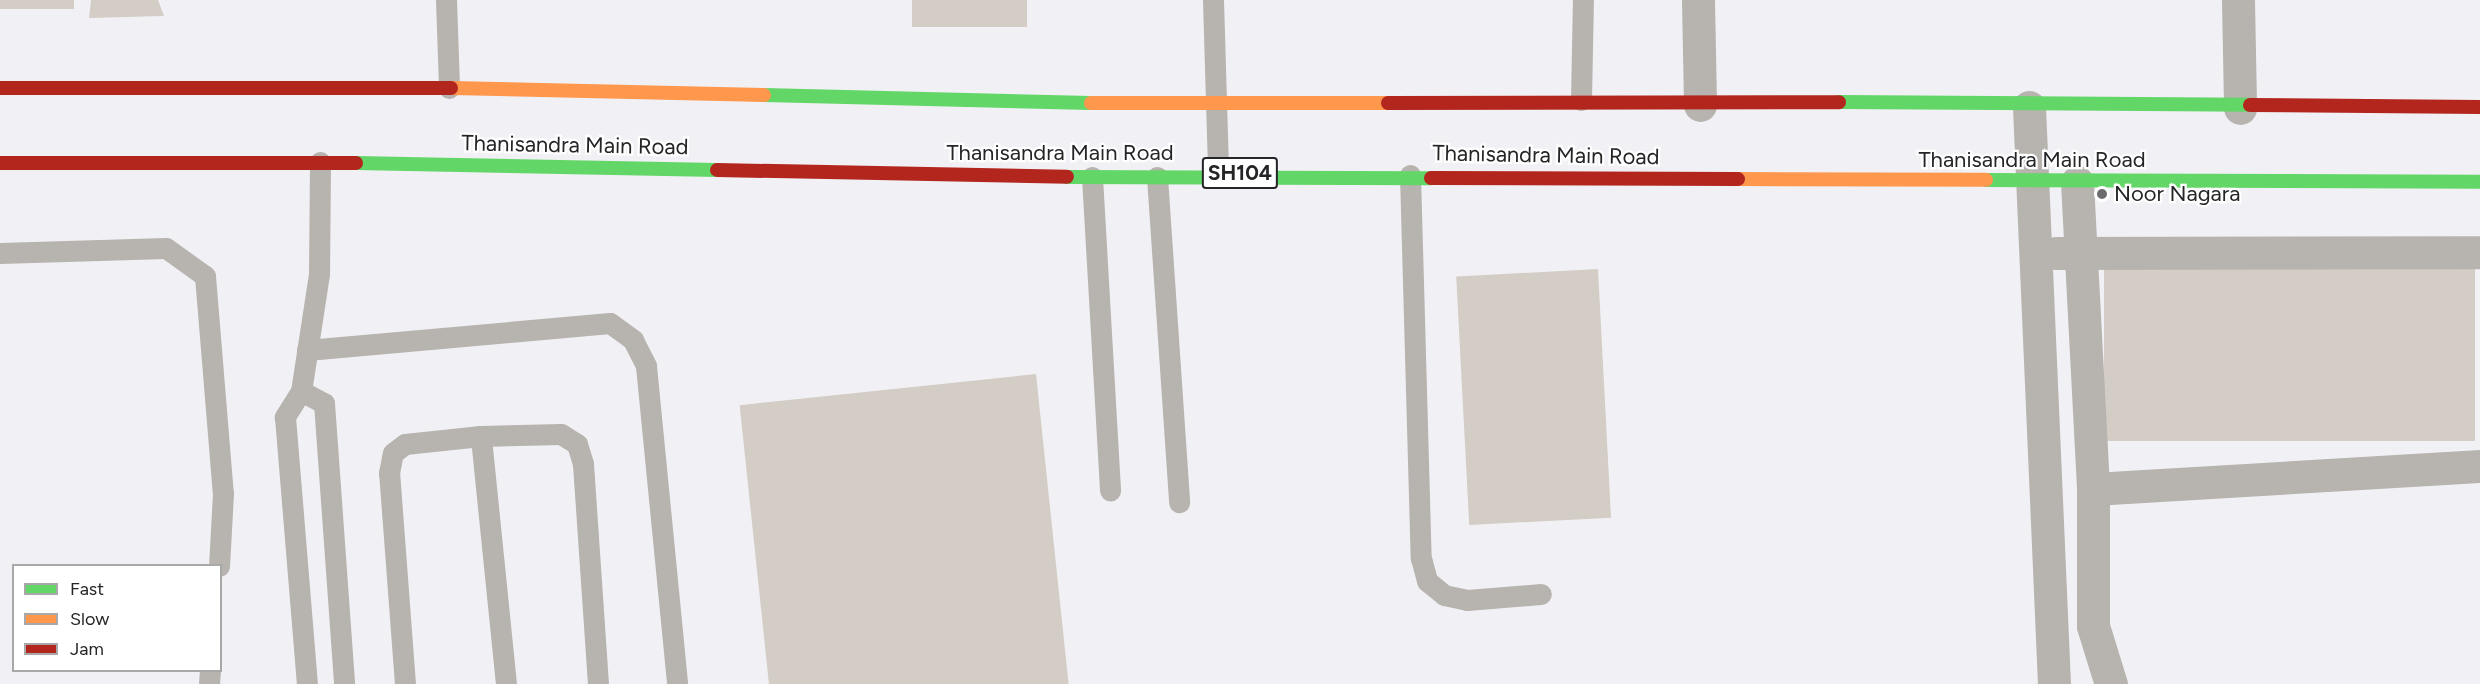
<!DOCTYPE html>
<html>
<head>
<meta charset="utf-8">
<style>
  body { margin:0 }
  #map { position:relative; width:2480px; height:684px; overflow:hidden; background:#f1f1f5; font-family:Figtree,sans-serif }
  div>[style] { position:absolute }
  .building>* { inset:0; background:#d4cdc6; transform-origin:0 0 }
  .lane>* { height:21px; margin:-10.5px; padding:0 10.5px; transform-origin:10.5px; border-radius:10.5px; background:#b7b3ae }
  .street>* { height:33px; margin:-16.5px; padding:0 16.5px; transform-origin:16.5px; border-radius:16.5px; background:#b7b3ae }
  .fast>* { height:14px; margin:-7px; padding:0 7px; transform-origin:7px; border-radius:7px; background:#63d668 }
  .slow>* { height:14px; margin:-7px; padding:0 7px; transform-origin:7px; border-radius:7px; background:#ff974d }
  .jam>* { height:14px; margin:-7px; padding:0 7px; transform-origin:7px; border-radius:7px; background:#b3261e }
  .dots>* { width:16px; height:16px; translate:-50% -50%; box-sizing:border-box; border:3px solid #fff; border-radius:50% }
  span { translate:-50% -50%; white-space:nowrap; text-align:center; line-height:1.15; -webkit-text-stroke:4.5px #fff; paint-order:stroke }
  .shield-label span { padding:2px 4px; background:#fff; border:2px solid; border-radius:4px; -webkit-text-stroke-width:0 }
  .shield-label { font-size:21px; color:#252528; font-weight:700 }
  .street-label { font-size:22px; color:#252528 }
  .poi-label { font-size:22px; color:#252528 }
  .left { translate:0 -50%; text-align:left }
  .legend { position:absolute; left:12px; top:564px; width:210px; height:108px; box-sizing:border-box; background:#fff; border:2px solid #a8a8a9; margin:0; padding:8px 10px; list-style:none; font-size:18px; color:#252528 }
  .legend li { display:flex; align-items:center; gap:12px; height:30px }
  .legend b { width:30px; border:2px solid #a8a8a9 }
</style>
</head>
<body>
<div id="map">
  <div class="building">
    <i style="left:0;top:0;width:74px;height:9px"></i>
    <i style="clip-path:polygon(91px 0,158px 0,164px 16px,89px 18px)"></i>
    <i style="left:912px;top:0;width:115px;height:27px"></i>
    <i style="left:2104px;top:267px;width:371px;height:174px"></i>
    <i style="left:1598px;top:269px;width:249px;height:142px;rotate:87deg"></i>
    <i style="left:1036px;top:374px;width:312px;height:298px;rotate:84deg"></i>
  </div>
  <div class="lane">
    <i style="left:446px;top:0;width:88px;rotate:88deg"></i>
    <i style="left:1213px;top:0;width:173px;rotate:88.3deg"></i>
    <i style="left:1581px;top:100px;width:100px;rotate:-88.9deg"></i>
    <i style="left:320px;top:162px;width:112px;rotate:90.5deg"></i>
    <i style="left:319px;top:274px;width:118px;rotate:98.7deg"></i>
    <i style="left:301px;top:391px;width:26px;rotate:28deg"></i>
    <i style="left:324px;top:403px;width:282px;rotate:85.9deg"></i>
    <i style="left:1410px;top:175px;width:383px;rotate:88.4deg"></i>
    <i style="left:1421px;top:558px;width:24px;rotate:75deg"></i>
    <i style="left:1427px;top:581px;width:22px;rotate:39deg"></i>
    <i style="left:1444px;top:595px;width:24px;rotate:12deg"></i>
    <i style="left:1467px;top:600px;width:74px;rotate:-4.6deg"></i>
    <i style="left:1092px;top:177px;width:314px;rotate:86.7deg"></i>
    <i style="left:1157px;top:177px;width:326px;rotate:86.1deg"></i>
    <i style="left:0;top:253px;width:166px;rotate:-1.7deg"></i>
    <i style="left:166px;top:248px;width:48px;rotate:35.7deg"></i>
    <i style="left:205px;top:276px;width:218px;rotate:85.3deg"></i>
    <i style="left:223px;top:493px;width:73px;rotate:93.1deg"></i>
    <i style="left:307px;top:350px;width:304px;rotate:-5.1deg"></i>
    <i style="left:610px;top:323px;width:29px;rotate:36deg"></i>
    <i style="left:633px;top:340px;width:29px;rotate:63deg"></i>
    <i style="left:646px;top:366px;width:320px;rotate:84.4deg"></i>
    <i style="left:301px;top:391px;width:31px;rotate:122deg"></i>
    <i style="left:285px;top:417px;width:268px;rotate:85.3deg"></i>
    <i style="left:209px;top:684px;width:14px;rotate:-86deg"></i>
    <i style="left:405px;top:684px;width:212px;rotate:-94.3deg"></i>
    <i style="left:389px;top:473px;width:20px;rotate:-79deg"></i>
    <i style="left:393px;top:453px;width:15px;rotate:-37deg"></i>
    <i style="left:405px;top:444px;width:76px;rotate:-6deg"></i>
    <i style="left:506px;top:684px;width:249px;rotate:-95.8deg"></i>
    <i style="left:481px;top:436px;width:80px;rotate:-1.4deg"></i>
    <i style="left:561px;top:434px;width:19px;rotate:32deg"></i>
    <i style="left:577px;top:444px;width:21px;rotate:73deg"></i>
    <i style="left:583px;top:464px;width:221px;rotate:86.1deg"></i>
  </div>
  <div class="street">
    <i style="left:1698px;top:0;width:105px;rotate:88.9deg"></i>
    <i style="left:2238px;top:0;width:108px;rotate:88.9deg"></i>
    <i style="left:2029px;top:107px;width:578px;rotate:87.52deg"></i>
    <i style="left:2077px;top:182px;width:307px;rotate:87deg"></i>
    <i style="left:2093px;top:489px;width:137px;rotate:90deg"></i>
    <i style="left:2093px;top:626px;width:61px;rotate:72.8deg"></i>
    <i style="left:2056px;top:253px;width:424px;rotate:-0.1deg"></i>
    <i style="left:2093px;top:489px;width:388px;rotate:-3.4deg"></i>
  </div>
  <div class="fast">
    <i style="left:764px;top:95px;width:327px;rotate:1.4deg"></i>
    <i style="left:1839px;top:102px;width:411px;rotate:0.4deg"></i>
    <i style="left:356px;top:163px;width:361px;rotate:1.1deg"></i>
    <i style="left:1067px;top:177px;width:364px;rotate:0.2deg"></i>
    <i style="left:1986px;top:180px;width:494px;rotate:0.2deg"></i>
  </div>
  <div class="slow">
    <i style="left:451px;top:88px;width:313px;rotate:1.3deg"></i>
    <i style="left:1091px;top:103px;width:297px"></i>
    <i style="left:1738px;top:179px;width:248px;rotate:0.2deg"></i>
  </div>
  <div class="jam">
    <i style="left:0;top:88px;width:451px"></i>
    <i style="left:1388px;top:103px;width:451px;rotate:-0.1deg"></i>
    <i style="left:2250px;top:105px;width:230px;rotate:0.5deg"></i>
    <i style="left:0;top:163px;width:356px"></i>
    <i style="left:717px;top:170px;width:350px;rotate:1.1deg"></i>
    <i style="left:1431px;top:178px;width:307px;rotate:0.2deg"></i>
  </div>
  <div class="dots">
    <i style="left:2102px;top:194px;background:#6c6c70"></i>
  </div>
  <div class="shield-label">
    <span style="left:1240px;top:173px">SH104</span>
  </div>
  <div class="street-label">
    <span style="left:575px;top:145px;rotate:1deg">Thanisandra Main Road</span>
    <span style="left:1060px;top:153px">Thanisandra Main Road</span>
    <span style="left:1546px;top:155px;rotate:1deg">Thanisandra Main Road</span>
    <span style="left:2032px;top:160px">Thanisandra Main Road</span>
  </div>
  <div class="poi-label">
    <span class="left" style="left:2114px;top:194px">Noor Nagara</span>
  </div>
  <ul class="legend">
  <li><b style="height:8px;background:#63d668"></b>Fast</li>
  <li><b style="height:8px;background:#ff974d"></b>Slow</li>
  <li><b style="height:8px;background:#b3261e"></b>Jam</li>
  </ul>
</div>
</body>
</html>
